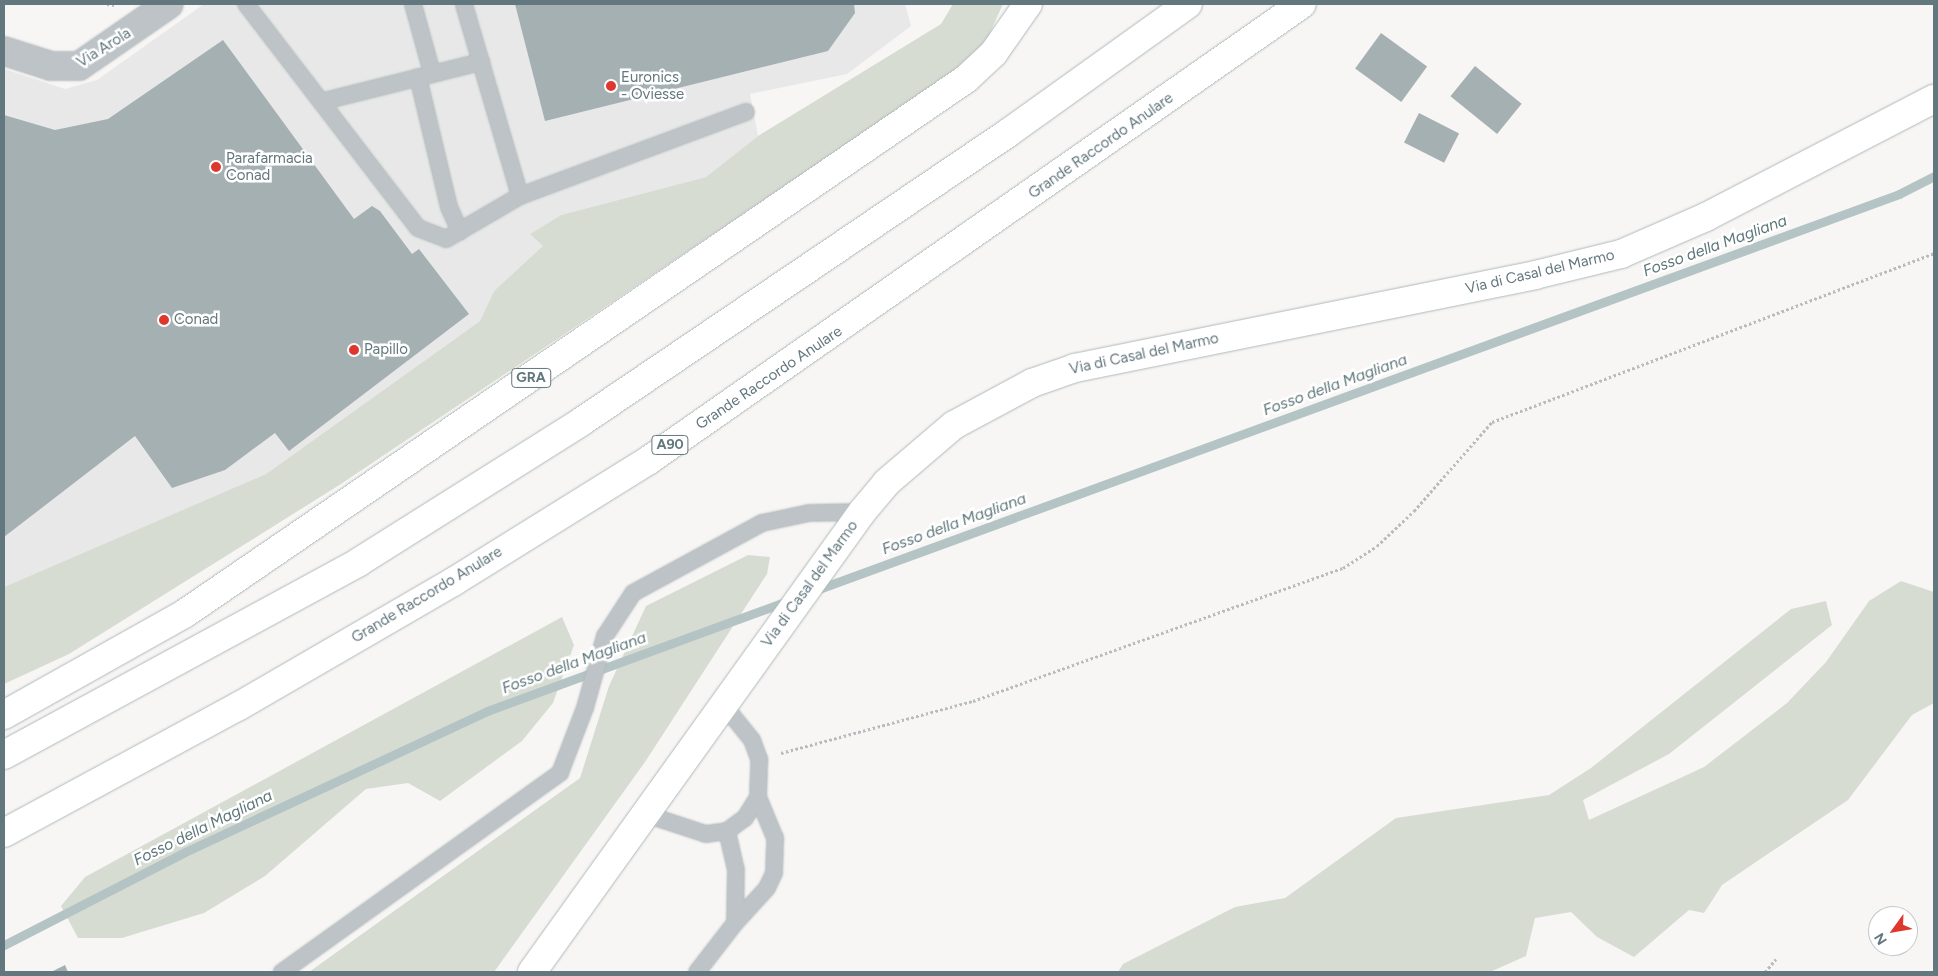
<!DOCTYPE html>
<html>
<head>
<meta charset="utf-8">
<style>
  body { margin:0 }
  #map { position:relative; width:1938px; height:976px; overflow:hidden; background:#f7f6f4; font-family:Figtree,sans-serif }
  div>[style] { position:absolute }
  .built>* { inset:0; background:#e7e8e7 }
  .green>* { inset:0; background:#d7dcd3 }
  .stream>* { height:9px; margin:-4.5px; padding:0 4.5px; transform-origin:4.5px; border-radius:4.5px; background:#b4c4c5 }
  .building>* { inset:0; background:#a5b0b3; transform-origin:0 0 }
  .path>* { height:3px; margin-top:-1.5px; transform-origin:0; background:repeating-linear-gradient(90deg,#b8bcbe 0 2.5px,transparent 0 5px) }
  .roads { filter:drop-shadow(0 0 1px #b0b8ba) drop-shadow(0 0 1px #b0b8ba) }
  .lane>* { height:16px; margin:-8px; padding:0 8px; transform-origin:8px; border-radius:8px; background:#bdc3c6 }
  .street>* { height:28px; margin:-14px; padding:0 14px; transform-origin:14px; border-radius:14px; background:#bdc3c6 }
  .secondary>* { height:28px; margin:-14px; padding:0 14px; transform-origin:14px; border-radius:14px; background:#fff }
  .highway>* { height:28px; margin:-14px; padding:0 14px; transform-origin:14px; border-radius:14px; background:#fff }
  .dots>* { width:14px; height:14px; translate:-50% -50%; box-sizing:border-box; border:2px solid #fff; border-radius:50% }
  span { translate:-50% -50%; white-space:nowrap; text-align:center; line-height:1.15; -webkit-text-stroke:5px #fff; paint-order:stroke }
  .shield-label span { padding:1px 4px; background:#fff; border:1px solid; border-radius:4px; -webkit-text-stroke-width:0 }
  .shield-label { font-size:14px; color:#63777e; font-weight:700 }
  .street-label { font-size:15px; color:#63777e }
  .poi-label { font-size:15px; color:#63777e }
  .left { translate:0 -50%; text-align:left }
  .water-label { font-size:16px; color:#5e7679; font-style:italic }
  .frame { position:absolute; inset:0; border:5px solid #63777e; pointer-events:none }
  .north { position:absolute; left:1868px; top:906px; width:50px; height:50px; box-sizing:border-box; background:#fff; border:1px solid #c1c9cb; border-radius:50%; rotate:238deg; font-size:14px; font-weight:700; line-height:20px; text-align:center; color:#63777e }
  .north::after { content:''; display:block; margin:auto; width:18px; height:22px; background:#de372d; clip-path:polygon(50% 0,100% 100%,50% 72%,0 100%) }
</style>
</head>
<body>
<div id="map">
  <div class="built">
    <i style="clip-path:polygon(204px 4px,905px 4px,911px 26px,847px 74px,750px 94px,758px 136px,706px 177px,561px 215px,530px 234px,544px 246px,494px 291px,480px 321px,266px 474px,4px 587px,4px 69px,65px 89px,97px 80px)"></i>
  </div>
  <div class="green">
    <i style="clip-path:polygon(953px 4px,1003px 4px,980px 55px,341px 484px,69px 654px,4px 684px,4px 587px,266px 474px,480px 321px,494px 291px,543px 246px,530px 234px,561px 215px,706px 177px,758px 136px,941px 24px)"></i>
    <i style="clip-path:polygon(748px 555px,770px 557px,767px 574px,645px 762px,494px 972px,309px 972px,580px 778px,609px 686px,646px 606px)"></i>
    <i style="clip-path:polygon(1901px 581px,1934px 592px,1934px 703px,1912px 715px,1848px 800px,1722px 885px,1704px 913px,1689px 910px,1634px 957px,1597px 937px,1571px 912px,1535px 918px,1526px 956px,1490px 972px,1118px 972px,1123px 964px,1235px 907px,1285px 898px,1396px 818px,1549px 795px,1591px 768px,1791px 609px,1826px 601px,1832px 625px,1669px 754px,1583px 800px,1589px 820px,1704px 767px,1787px 703px,1826px 662px,1869px 601px)"></i>
    <i style="clip-path:polygon(562px 617px,574px 645px,553px 703px,522px 741px,440px 801px,408px 783px,366px 789px,265px 876px,204px 913px,122px 938px,78px 938px,61px 906px,85px 877px)"></i>
  </div>
  <div class="stream">
    <i style="left:816px;top:590px;width:1153px;rotate:-20.08deg"></i>
    <i style="left:1899px;top:194px;width:39px;rotate:-27deg"></i>
    <i style="left:4px;top:945px;width:203px;rotate:-27.2deg"></i>
    <i style="left:185px;top:852px;width:333px;rotate:-25deg"></i>
    <i style="left:487px;top:711px;width:323px;rotate:-20.1deg"></i>
  </div>
  <div class="building">
    <i style="clip-path:polygon(515px 4px,854px 4px,855px 13px,828px 51px,545px 121px)"></i>
    <i style="left:1381px;top:33px;width:57px;height:44px;rotate:36deg"></i>
    <i style="clip-path:polygon(223px 40px,354px 219px,372px 206px,380px 211px,412px 254px,419px 249px,469px 314px,289px 451px,275px 433px,225px 470px,172px 488px,135px 436px,4px 537px,4px 115px,55px 130px,108px 119px)"></i>
    <i style="left:1475px;top:66px;width:60px;height:39px;rotate:39deg"></i>
    <i style="left:1419px;top:113px;width:45px;height:33px;rotate:27deg"></i>
    <i style="clip-path:polygon(65px 965px,68px 972px,51px 972px)"></i>
  </div>
  <div class="path">
    <i style="left:107px;top:4px;width:8px;rotate:7deg"></i>
    <i style="left:781px;top:753px;width:199px;rotate:-15.2deg"></i>
    <i style="left:973px;top:701px;width:393px;rotate:-19.8deg"></i>
    <i style="left:1343px;top:568px;width:40px;rotate:-32.9deg"></i>
    <i style="left:1377px;top:546px;width:51px;rotate:-43.4deg"></i>
    <i style="left:1414px;top:511px;width:118px;rotate:-48.8deg"></i>
    <i style="left:1492px;top:422px;width:473px;rotate:-20.9deg"></i>
    <i style="left:1765px;top:972px;width:17px;rotate:-50deg"></i>
  </div>
  <div class="roads">
    <div class="lane">
      <i style="left:246px;top:4px;width:282px;rotate:52.5deg"></i>
      <i style="left:418px;top:228px;width:30px;rotate:21deg"></i>
      <i style="left:446px;top:239px;width:86px;rotate:-30.2deg"></i>
      <i style="left:520px;top:196px;width:200px;rotate:-106.3deg"></i>
      <i style="left:413px;top:4px;width:72px;rotate:74.6deg"></i>
      <i style="left:418px;top:77px;width:134px;rotate:76.6deg"></i>
      <i style="left:449px;top:207px;width:27px;rotate:66deg"></i>
      <i style="left:324px;top:101px;width:162px;rotate:-14deg"></i>
      <i style="left:520px;top:196px;width:241px;rotate:-20.4deg"></i>
      <i style="left:645px;top:814px;width:64px;rotate:18.2deg"></i>
      <i style="left:706px;top:834px;width:21px;rotate:-8deg"></i>
      <i style="left:727px;top:831px;width:22px;rotate:-36deg"></i>
      <i style="left:745px;top:818px;width:25px;rotate:-58deg"></i>
      <i style="left:758px;top:797px;width:38px;rotate:-88deg"></i>
      <i style="left:759px;top:759px;width:20px;rotate:-110deg"></i>
      <i style="left:752px;top:740px;width:46px;rotate:-128.9deg"></i>
      <i style="left:727px;top:831px;width:40px;rotate:77deg"></i>
      <i style="left:736px;top:870px;width:53px;rotate:91.1deg"></i>
      <i style="left:735px;top:923px;width:47px;rotate:-47.6deg"></i>
      <i style="left:767px;top:888px;width:17px;rotate:-65deg"></i>
      <i style="left:774px;top:873px;width:35px;rotate:-88deg"></i>
      <i style="left:775px;top:838px;width:44px;rotate:-112.5deg"></i>
      <i style="left:282px;top:972px;width:342px;rotate:-35.6deg"></i>
      <i style="left:560px;top:773px;width:70px;rotate:-69deg"></i>
      <i style="left:585px;top:708px;width:75px;rotate:-74.5deg"></i>
      <i style="left:605px;top:636px;width:51px;rotate:-56.9deg"></i>
      <i style="left:633px;top:593px;width:147px;rotate:-28.5deg"></i>
      <i style="left:762px;top:523px;width:48px;rotate:-12deg"></i>
      <i style="left:809px;top:513px;width:53px;rotate:-1.1deg"></i>
      <i style="left:697px;top:972px;width:62px;rotate:-52.2deg"></i>
    </div>
    <div class="street">
      <i style="left:4px;top:51px;width:49px;rotate:17.7deg"></i>
      <i style="left:51px;top:66px;width:28px"></i>
      <i style="left:79px;top:66px;width:109px;rotate:-34.6deg"></i>
    </div>
    <div class="secondary">
      <i style="left:532px;top:972px;width:566px;rotate:-54.34deg"></i>
      <i style="left:862px;top:512px;width:38px;rotate:-50deg"></i>
      <i style="left:886px;top:483px;width:89px;rotate:-40.5deg"></i>
      <i style="left:954px;top:425px;width:89px;rotate:-28.3deg"></i>
      <i style="left:1032px;top:383px;width:46px;rotate:-19.2deg"></i>
      <i style="left:1075px;top:368px;width:469px;rotate:-11.4deg"></i>
      <i style="left:1535px;top:275px;width:89px;rotate:-13.7deg"></i>
      <i style="left:1621px;top:254px;width:93px;rotate:-23.5deg"></i>
      <i style="left:1706px;top:217px;width:257px;rotate:-27.4deg"></i>
    </div>
    <div class="highway">
      <i style="left:4px;top:715px;width:206px;rotate:-29.3deg"></i>
      <i style="left:184px;top:614px;width:947px;rotate:-34.38deg"></i>
      <i style="left:966px;top:79px;width:37px;rotate:-43deg"></i>
      <i style="left:993px;top:54px;width:61px;rotate:-55deg"></i>
      <i style="left:4px;top:755px;width:404px;rotate:-28.5deg"></i>
      <i style="left:359px;top:562px;width:262px;rotate:-32.2deg"></i>
      <i style="left:581px;top:422px;width:516px;rotate:-34.09deg"></i>
      <i style="left:1008px;top:133px;width:221px;rotate:-35.6deg"></i>
      <i style="left:4px;top:833px;width:267px;rotate:-28.4deg"></i>
      <i style="left:239px;top:706px;width:247px;rotate:-30.1deg"></i>
      <i style="left:453px;top:582px;width:231px;rotate:-31.9deg"></i>
      <i style="left:649px;top:460px;width:796px;rotate:-34.93deg"></i>
    </div>
  </div>
  <div class="dots">
    <i style="left:611px;top:86px;background:#de372d"></i>
    <i style="left:216px;top:167px;background:#de372d"></i>
    <i style="left:164px;top:320px;background:#de372d"></i>
    <i style="left:354px;top:350px;background:#de372d"></i>
  </div>
  <div class="shield-label">
    <span style="left:531px;top:378px">GRA</span>
    <span style="left:670px;top:445px">A90</span>
  </div>
  <div class="street-label">
    <span style="left:104px;top:48px;rotate:-32deg">Via Arola</span>
    <span style="left:1101px;top:146px;rotate:-35deg">Grande Raccordo Anulare</span>
    <span style="left:1540px;top:272px;rotate:-13deg">Via di Casal del Marmo</span>
    <span style="left:1144px;top:354px;rotate:-12deg">Via di Casal del Marmo</span>
    <span style="left:769px;top:378px;rotate:-34deg">Grande Raccordo Anulare</span>
    <span style="left:810px;top:584px;rotate:-54deg">Via di Casal del Marmo</span>
    <span style="left:427px;top:595px;rotate:-31deg">Grande Raccordo Anulare</span>
  </div>
  <div class="poi-label">
    <span class="left" style="left:621px;top:86px">Euronics<br>- Oviesse</span>
    <span class="left" style="left:226px;top:167px">Parafarmacia<br>Conad</span>
    <span class="left" style="left:174px;top:320px">Conad</span>
    <span class="left" style="left:364px;top:350px">Papillo</span>
  </div>
  <div class="water-label">
    <span style="left:1715px;top:246px;rotate:-20deg">Fosso della Magliana</span>
    <span style="left:1335px;top:385px;rotate:-20deg">Fosso della Magliana</span>
    <span style="left:954px;top:524px;rotate:-20deg">Fosso della Magliana</span>
    <span style="left:574px;top:663px;rotate:-20deg">Fosso della Magliana</span>
    <span style="left:203px;top:828px;rotate:-26deg">Fosso della Magliana</span>
  </div>
  <div class="frame"></div>
  <div class="north">N</div>
</div>
</body>
</html>
